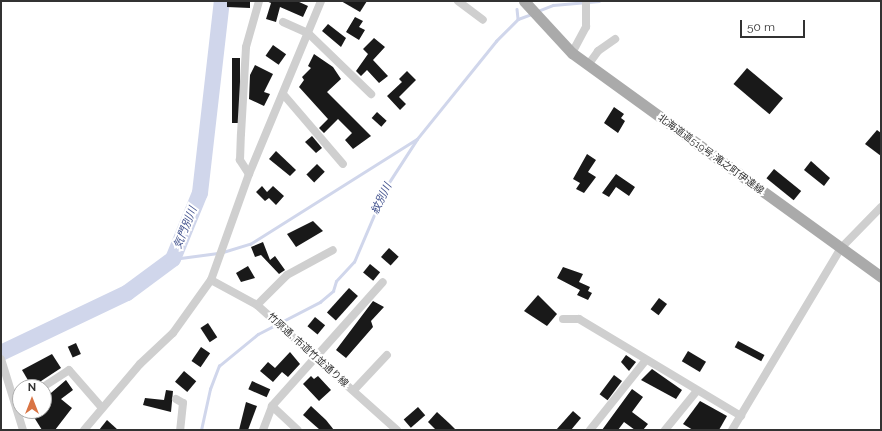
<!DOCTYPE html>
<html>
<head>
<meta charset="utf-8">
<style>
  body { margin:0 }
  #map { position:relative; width:882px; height:431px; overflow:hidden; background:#fff; font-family:Raleway,"Noto Sans JP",sans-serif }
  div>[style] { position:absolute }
  .stream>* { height:2.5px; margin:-1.25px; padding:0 1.25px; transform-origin:1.25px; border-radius:1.25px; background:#d0d6eb }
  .river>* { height:16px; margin:-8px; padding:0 8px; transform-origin:8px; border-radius:8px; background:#d0d6eb }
  .building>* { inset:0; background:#191919; transform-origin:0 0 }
  .minor>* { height:8px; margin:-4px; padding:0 4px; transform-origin:4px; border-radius:4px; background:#cfcfcf }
  .major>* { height:11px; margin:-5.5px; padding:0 5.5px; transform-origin:5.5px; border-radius:5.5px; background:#aaa }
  span { translate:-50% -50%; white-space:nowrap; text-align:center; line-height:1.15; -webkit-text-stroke:4px #fff; paint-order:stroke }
  .street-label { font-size:10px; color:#323232 }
  .water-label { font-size:11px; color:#455590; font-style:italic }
  .frame { position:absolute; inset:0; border:2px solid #323232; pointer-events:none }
  .north { position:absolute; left:12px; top:379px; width:40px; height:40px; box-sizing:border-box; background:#fff; border:1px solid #adadad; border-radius:50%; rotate:0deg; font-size:11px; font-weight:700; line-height:16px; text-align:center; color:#323232 }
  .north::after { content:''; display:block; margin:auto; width:14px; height:18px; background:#d97444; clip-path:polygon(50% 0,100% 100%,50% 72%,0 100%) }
  .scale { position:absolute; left:740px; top:20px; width:65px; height:18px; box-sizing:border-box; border:2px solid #323232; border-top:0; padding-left:5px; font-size:12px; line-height:14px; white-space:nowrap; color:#323232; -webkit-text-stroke:3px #fff; paint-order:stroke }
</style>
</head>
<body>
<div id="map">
  <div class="stream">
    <i style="left:517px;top:9px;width:10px;rotate:84deg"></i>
    <i style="left:538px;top:11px;width:16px;rotate:-22deg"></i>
    <i style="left:553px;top:5px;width:46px;rotate:-5deg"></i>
    <i style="left:223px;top:252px;width:28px;rotate:-17deg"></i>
    <i style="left:250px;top:244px;width:197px;rotate:-32.2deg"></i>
    <i style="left:173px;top:259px;width:45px;rotate:-7.6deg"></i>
    <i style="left:201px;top:430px;width:42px;rotate:-77.6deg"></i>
    <i style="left:210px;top:389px;width:25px;rotate:-69deg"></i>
    <i style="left:219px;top:366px;width:50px;rotate:-39.4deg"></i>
    <i style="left:258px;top:334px;width:70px;rotate:-27.3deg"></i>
    <i style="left:320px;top:302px;width:17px;rotate:-40deg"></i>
    <i style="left:333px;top:291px;width:10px;rotate:-73deg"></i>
    <i style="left:336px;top:281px;width:26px;rotate:-47deg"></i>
    <i style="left:354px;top:262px;width:82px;rotate:-66.9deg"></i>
    <i style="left:386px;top:187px;width:57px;rotate:-57.1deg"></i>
    <i style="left:417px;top:139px;width:126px;rotate:-51.1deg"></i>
    <i style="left:496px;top:41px;width:31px;rotate:-45deg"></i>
    <i style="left:518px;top:19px;width:15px;rotate:-20deg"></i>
  </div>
  <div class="river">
    <i style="left:1px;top:353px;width:140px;rotate:-25.5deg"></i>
    <i style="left:127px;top:293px;width:57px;rotate:-36.5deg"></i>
    <i style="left:173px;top:259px;width:71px;rotate:-67.8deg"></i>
    <i style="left:200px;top:193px;width:193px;rotate:-83.5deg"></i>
  </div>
  <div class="building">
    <i style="clip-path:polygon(227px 1px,250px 1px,250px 8px,227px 7px)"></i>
    <i style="clip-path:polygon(266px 1px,297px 1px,308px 6px,303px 17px,280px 7px,276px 22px,266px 19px,271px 3px)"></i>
    <i style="clip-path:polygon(341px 1px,367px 1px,360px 12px)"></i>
    <i style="clip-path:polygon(355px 17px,363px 21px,359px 27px,365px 30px,359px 40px,346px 32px)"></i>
    <i style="clip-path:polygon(328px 24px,346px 38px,341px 47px,322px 31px)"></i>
    <i style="clip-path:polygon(374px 38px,385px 47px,373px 60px,388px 76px,379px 83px,367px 70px,361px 76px,356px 71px,368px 54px,363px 49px)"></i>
    <i style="left:273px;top:45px;width:16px;height:13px;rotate:35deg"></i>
    <i style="clip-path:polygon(314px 54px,333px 67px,341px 79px,327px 92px,371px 136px,353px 149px,345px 140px,352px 133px,338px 119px,324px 133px,319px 128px,328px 119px,299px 87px,304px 80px,302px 77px,311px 68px,308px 66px)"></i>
    <i style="left:232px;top:58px;width:8px;height:65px"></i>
    <i style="clip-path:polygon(255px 65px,273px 74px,264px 92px,270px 94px,264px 106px,249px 99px,250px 75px)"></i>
    <i style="left:747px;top:68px;width:47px;height:21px;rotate:40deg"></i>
    <i style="clip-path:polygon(407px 71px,416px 80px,399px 97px,406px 104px,400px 110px,387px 96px,402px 82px,399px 79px)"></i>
    <i style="clip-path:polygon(614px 107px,624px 114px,621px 118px,625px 121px,618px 133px,604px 123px)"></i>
    <i style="left:377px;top:112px;width:13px;height:8px;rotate:42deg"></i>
    <i style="clip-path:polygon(877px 130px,881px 133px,881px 156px,865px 144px)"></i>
    <i style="clip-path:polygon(312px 136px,322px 148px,316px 153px,305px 142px)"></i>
    <i style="clip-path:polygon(276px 151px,296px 170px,290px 176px,269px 159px)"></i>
    <i style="clip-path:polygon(587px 154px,596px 160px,588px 172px,596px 177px,584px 193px,576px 189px,580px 183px,573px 179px)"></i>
    <i style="clip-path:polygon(811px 161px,830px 178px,824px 186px,804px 170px)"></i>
    <i style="left:317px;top:164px;width:11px;height:15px;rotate:45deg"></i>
    <i style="left:774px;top:169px;width:35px;height:12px;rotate:39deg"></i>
    <i style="clip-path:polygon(616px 174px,635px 187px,629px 196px,616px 187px,609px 197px,602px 193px)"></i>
    <i style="clip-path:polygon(262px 186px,267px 192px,273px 186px,284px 196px,276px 205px,269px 198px,265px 201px,256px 192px)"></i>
    <i style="clip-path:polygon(313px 221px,323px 231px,296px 247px,287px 234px)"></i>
    <i style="clip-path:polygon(263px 242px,270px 260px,275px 256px,285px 270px,279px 274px,261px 255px,255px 257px,251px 247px)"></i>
    <i style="left:389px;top:248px;width:13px;height:12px;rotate:42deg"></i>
    <i style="left:370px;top:264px;width:13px;height:11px;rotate:39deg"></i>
    <i style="clip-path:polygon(248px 266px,255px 278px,241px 282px,236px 273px)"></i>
    <i style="clip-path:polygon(563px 267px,583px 274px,579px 282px,590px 287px,588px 291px,592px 293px,588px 300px,577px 295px,580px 290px,557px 278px)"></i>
    <i style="left:349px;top:288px;width:12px;height:33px;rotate:42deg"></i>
    <i style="clip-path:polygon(538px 295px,557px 314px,547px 326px,524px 311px)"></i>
    <i style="left:659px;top:298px;width:10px;height:14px;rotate:37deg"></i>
    <i style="clip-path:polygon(373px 301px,384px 307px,371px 321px,373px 327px,346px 358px,336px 350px)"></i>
    <i style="left:315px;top:317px;width:13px;height:12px;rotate:39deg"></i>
    <i style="left:208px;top:323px;width:17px;height:9px;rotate:57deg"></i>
    <i style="left:738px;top:341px;width:30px;height:7px;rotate:28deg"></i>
    <i style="left:76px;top:343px;width:12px;height:9px;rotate:66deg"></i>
    <i style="left:201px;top:347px;width:11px;height:17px;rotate:34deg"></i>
    <i style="left:688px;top:351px;width:21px;height:12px;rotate:31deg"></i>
    <i style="clip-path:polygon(290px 352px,300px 364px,288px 377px,282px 372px,273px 382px,260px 371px,268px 362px,275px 368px)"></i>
    <i style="clip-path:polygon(52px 354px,61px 368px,32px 387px,22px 370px)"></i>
    <i style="clip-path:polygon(626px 355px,636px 362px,629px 371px,621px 362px)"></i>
    <i style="clip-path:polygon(652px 369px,682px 390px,676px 399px,641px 380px)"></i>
    <i style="left:184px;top:371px;width:16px;height:14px;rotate:40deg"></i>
    <i style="left:614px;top:375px;width:10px;height:24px;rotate:37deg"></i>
    <i style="clip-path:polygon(311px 376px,314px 379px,318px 376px,331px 390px,319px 401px,303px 384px)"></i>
    <i style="clip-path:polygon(66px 380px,73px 390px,61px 399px,72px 408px,55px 430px,42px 430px,32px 414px,44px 411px,44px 399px)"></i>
    <i style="left:252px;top:381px;width:20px;height:9px;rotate:24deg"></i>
    <i style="clip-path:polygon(632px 389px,643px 397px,632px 412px,648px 424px,643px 430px,635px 430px,624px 422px,618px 430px,602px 430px)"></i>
    <i style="clip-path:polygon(166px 390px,173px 391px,171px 412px,143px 405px,145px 398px,164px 400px)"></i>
    <i style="clip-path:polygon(700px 401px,727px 416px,719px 430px,693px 430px,683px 424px)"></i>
    <i style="clip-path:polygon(246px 402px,257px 406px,248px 430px,239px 430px)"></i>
    <i style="clip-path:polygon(311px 406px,326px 420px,334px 430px,320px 430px,303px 415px)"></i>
    <i style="left:418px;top:407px;width:11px;height:19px;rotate:49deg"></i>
    <i style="clip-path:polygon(573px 411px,581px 418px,571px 430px,556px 430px)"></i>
    <i style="clip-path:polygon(437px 412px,450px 424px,456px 430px,436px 430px,428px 422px)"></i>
    <i style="clip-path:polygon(107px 420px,118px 430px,99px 430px)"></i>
  </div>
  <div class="minor">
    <i style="left:458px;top:1px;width:31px;rotate:37deg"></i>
    <i style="left:283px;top:22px;width:27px;rotate:24deg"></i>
    <i style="left:308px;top:33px;width:88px;rotate:44.1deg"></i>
    <i style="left:572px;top:53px;width:30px;rotate:-62deg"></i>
    <i style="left:586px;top:27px;width:26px;rotate:-90deg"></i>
    <i style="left:588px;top:65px;width:17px;rotate:-54deg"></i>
    <i style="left:598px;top:51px;width:21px;rotate:-35deg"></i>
    <i style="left:283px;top:94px;width:92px;rotate:49.4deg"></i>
    <i style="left:249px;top:174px;width:17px;rotate:-123deg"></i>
    <i style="left:240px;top:160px;width:26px;rotate:-88deg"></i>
    <i style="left:241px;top:134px;width:87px;rotate:-86.7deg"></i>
    <i style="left:246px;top:47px;width:48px;rotate:-74.2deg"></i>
    <i style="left:211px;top:280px;width:52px;rotate:28.5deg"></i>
    <i style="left:257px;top:305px;width:188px;rotate:41.8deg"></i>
    <i style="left:257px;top:305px;width:42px;rotate:-45deg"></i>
    <i style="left:287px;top:275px;width:52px;rotate:-28.5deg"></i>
    <i style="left:563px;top:319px;width:16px"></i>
    <i style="left:579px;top:319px;width:189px;rotate:30.9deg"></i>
    <i style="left:1px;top:359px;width:74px;rotate:72.8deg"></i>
    <i style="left:43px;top:387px;width:31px;rotate:-33deg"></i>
    <i style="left:69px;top:370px;width:50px;rotate:49deg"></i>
    <i style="left:354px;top:390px;width:48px;rotate:-46.7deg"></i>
    <i style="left:176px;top:399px;width:8px;rotate:30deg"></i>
    <i style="left:183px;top:403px;width:27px;rotate:96deg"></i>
    <i style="left:272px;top:406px;width:35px;rotate:43deg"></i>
    <i style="left:84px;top:430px;width:87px;rotate:-49.7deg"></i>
    <i style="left:140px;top:364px;width:45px;rotate:-43.2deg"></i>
    <i style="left:173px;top:333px;width:65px;rotate:-54.4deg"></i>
    <i style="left:211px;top:280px;width:113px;rotate:-70.3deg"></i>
    <i style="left:249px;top:174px;width:187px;rotate:-67.4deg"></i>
    <i style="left:263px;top:430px;width:26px;rotate:-69deg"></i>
    <i style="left:272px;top:406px;width:166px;rotate:-48.2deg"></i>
    <i style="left:590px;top:430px;width:88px;rotate:-51.4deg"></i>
    <i style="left:665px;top:430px;width:49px;rotate:-50.8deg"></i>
    <i style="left:732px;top:430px;width:212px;rotate:-59.1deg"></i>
    <i style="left:841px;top:248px;width:57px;rotate:-45.7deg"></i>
  </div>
  <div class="major">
    <i style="left:524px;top:1px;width:71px;rotate:47.3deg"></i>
    <i style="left:572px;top:53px;width:382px;rotate:35.9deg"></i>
  </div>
  <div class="street-label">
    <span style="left:711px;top:154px;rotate:36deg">北海道道519号 滝之町伊達線</span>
    <span style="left:308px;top:350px;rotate:42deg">竹原通, 市道竹並通り線</span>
  </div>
  <div class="water-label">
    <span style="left:382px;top:199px;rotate:-64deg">紋別川</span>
    <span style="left:186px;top:228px;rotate:-68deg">気門別川</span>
  </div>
  <div class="frame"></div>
  <div class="north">N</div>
  <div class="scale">50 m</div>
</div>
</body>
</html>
